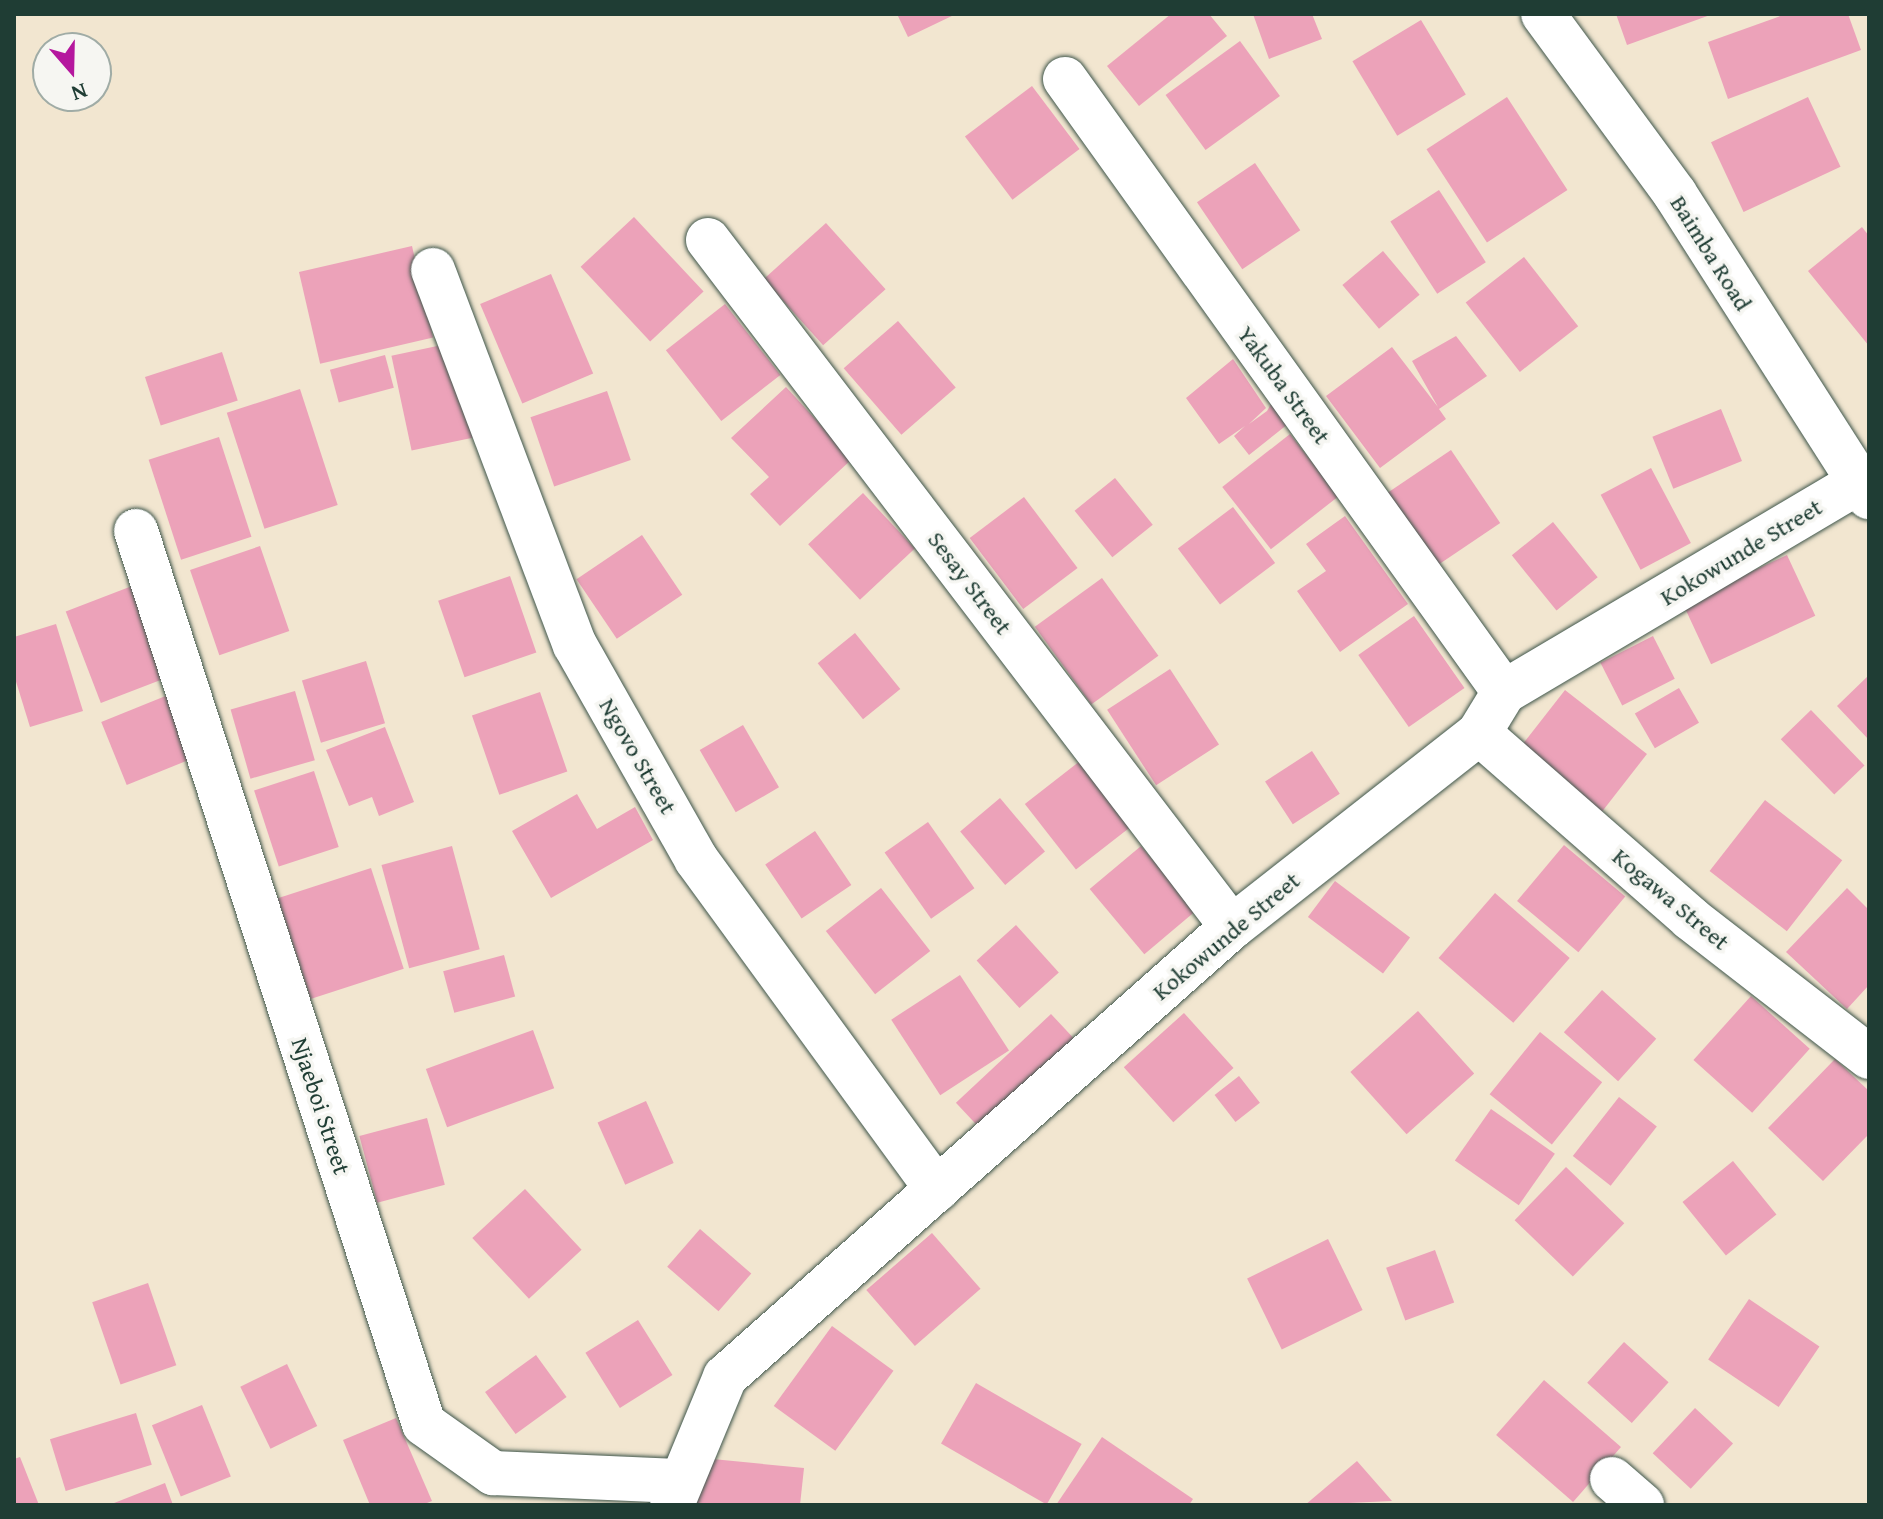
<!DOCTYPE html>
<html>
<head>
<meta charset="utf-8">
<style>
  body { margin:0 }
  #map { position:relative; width:1883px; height:1519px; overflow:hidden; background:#f2e6d0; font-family:"Gentium Book Plus",serif }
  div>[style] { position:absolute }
  .building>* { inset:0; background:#eca2b9; transform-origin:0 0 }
  .roads { filter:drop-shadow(0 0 2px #3f564b) drop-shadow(0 0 2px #3f564b) }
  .street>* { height:44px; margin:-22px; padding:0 22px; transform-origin:22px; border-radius:22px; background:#fff }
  span { translate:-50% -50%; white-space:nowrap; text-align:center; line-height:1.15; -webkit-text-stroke:7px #f6f6f2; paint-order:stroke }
  .street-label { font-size:24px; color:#1f3d34 }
  .frame { position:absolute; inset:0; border:16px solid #1f3d34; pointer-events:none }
  .north { position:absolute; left:32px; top:32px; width:80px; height:80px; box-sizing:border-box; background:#f6f6f2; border:2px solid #a0aca6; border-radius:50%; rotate:160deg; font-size:22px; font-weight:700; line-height:32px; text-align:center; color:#1f3d34 }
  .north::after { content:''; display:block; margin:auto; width:28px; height:36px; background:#b5179e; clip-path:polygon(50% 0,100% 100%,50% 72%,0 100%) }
</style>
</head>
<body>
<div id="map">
  <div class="building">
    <i style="clip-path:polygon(897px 14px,956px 14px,908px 37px)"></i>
    <i style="clip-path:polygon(1171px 14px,1209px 14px,1227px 36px,1139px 106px,1107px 66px)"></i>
    <i style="clip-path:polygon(1253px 14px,1312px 14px,1322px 39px,1269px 59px)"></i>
    <i style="clip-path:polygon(1616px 14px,1713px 14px,1627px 45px)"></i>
    <i style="clip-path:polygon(1786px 14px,1848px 14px,1861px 50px,1728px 99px,1708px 42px)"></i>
    <i style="left:1421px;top:20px;width:87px;height:80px;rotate:59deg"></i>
    <i style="left:1240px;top:41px;width:68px;height:92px;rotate:54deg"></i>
    <i style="left:1032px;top:86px;width:79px;height:84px;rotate:53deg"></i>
    <i style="left:1507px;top:97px;width:111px;height:96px;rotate:57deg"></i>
    <i style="left:1808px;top:97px;width:77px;height:107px;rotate:65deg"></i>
    <i style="left:1255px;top:163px;width:81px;height:70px;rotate:56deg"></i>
    <i style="left:1439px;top:190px;width:86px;height:58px;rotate:57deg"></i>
    <i style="left:634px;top:217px;width:102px;height:73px;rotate:47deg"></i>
    <i style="left:826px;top:223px;width:89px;height:84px;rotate:48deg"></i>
    <i style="clip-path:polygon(1862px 227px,1869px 236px,1869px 346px,1808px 271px)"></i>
    <i style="left:412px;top:246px;width:94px;height:116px;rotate:77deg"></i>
    <i style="left:1383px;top:251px;width:57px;height:53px;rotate:50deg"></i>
    <i style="left:1524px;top:257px;width:88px;height:74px;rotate:52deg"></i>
    <i style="left:551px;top:274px;width:108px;height:77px;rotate:67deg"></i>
    <i style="left:725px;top:304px;width:90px;height:75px;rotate:52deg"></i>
    <i style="left:898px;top:321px;width:88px;height:72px;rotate:49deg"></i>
    <i style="clip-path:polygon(1456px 336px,1487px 376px,1439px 409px,1446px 419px,1380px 468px,1326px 396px,1392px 347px,1438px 407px,1412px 361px)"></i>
    <i style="left:456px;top:342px;width:97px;height:66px;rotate:78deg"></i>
    <i style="left:222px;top:352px;width:51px;height:81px;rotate:72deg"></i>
    <i style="left:385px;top:355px;width:34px;height:57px;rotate:75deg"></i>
    <i style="clip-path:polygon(1233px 359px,1266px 408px,1249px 424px,1267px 411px,1271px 404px,1288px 424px,1249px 455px,1234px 436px,1245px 426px,1219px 444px,1186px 398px)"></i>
    <i style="clip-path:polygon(786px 387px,852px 459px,780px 526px,750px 494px,769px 477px,731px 438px)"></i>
    <i style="left:300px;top:389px;width:122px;height:77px;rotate:72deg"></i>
    <i style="left:607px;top:391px;width:73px;height:81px;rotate:71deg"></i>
    <i style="left:1721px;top:409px;width:56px;height:74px;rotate:68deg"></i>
    <i style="left:1290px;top:434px;width:79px;height:86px;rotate:52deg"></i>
    <i style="left:219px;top:437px;width:105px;height:74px;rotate:72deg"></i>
    <i style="left:1451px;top:450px;width:88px;height:76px;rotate:56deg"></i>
    <i style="left:1651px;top:468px;width:85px;height:57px;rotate:62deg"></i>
    <i style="left:1115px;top:478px;width:60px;height:52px;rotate:51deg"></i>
    <i style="left:863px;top:493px;width:76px;height:75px;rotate:47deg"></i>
    <i style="left:1024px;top:497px;width:89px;height:68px;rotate:53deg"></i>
    <i style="left:1233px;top:507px;width:70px;height:69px;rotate:53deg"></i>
    <i style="clip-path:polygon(1345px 516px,1408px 604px,1340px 652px,1297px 591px,1326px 571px,1306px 544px)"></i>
    <i style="left:1553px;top:522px;width:71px;height:53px;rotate:51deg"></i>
    <i style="left:642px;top:535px;width:72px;height:79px;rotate:56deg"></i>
    <i style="left:260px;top:546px;width:90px;height:74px;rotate:71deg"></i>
    <i style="left:1787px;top:555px;width:67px;height:115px;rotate:65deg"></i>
    <i style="left:510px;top:576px;width:81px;height:76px;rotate:71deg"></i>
    <i style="left:1102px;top:578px;width:96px;height:83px;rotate:54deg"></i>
    <i style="left:132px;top:586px;width:98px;height:71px;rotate:69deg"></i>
    <i style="left:1414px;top:616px;width:88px;height:68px;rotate:55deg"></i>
    <i style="clip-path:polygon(56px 624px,83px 711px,30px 727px,14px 675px,14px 637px)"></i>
    <i style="left:855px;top:633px;width:72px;height:48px;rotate:51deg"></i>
    <i style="left:1653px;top:636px;width:48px;height:59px;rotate:63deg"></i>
    <i style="left:366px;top:661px;width:65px;height:67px;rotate:73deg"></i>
    <i style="left:1170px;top:669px;width:90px;height:75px;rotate:57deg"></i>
    <i style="clip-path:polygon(1869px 675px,1869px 740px,1837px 706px)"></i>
    <i style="left:1679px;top:688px;width:40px;height:51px;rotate:60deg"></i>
    <i style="left:1565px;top:690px;width:104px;height:75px;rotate:38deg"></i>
    <i style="left:295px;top:691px;width:72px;height:67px;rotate:74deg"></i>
    <i style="left:540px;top:692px;width:84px;height:72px;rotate:71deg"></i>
    <i style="left:168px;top:695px;width:68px;height:72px;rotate:68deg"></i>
    <i style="left:1811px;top:710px;width:77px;height:42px;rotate:46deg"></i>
    <i style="left:743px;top:725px;width:72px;height:50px;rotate:60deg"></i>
    <i style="clip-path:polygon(385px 727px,414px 802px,379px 816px,372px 797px,349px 806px,326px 750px)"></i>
    <i style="left:1312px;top:751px;width:51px;height:56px;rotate:57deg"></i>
    <i style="left:1080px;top:761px;width:83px;height:70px;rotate:52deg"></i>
    <i style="left:314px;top:771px;width:80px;height:63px;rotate:72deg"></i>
    <i style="clip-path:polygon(577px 794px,597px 829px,635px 807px,653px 840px,551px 898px,512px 831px)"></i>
    <i style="left:1000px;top:798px;width:70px;height:52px;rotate:50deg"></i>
    <i style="left:1765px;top:800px;width:98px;height:90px;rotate:38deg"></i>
    <i style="left:928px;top:822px;width:81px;height:53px;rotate:55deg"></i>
    <i style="left:815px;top:831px;width:65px;height:60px;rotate:56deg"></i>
    <i style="left:1564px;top:845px;width:80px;height:73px;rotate:40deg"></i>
    <i style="left:452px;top:846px;width:107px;height:73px;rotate:75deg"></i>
    <i style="left:1141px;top:846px;width:85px;height:67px;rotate:50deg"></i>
    <i style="left:371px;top:868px;width:106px;height:98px;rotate:72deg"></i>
    <i style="left:1335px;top:881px;width:94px;height:45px;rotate:37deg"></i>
    <i style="left:881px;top:888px;width:80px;height:70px;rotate:52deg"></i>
    <i style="clip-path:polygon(1847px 888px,1869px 910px,1869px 985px,1847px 1009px,1786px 952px)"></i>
    <i style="left:1495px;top:893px;width:99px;height:86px;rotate:41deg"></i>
    <i style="left:1016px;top:925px;width:64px;height:53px;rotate:48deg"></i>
    <i style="left:504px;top:955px;width:43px;height:63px;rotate:75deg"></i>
    <i style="left:960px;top:975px;width:90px;height:82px;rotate:57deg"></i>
    <i style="left:1602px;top:990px;width:73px;height:57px;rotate:42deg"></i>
    <i style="left:1751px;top:996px;width:79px;height:86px;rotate:42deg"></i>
    <i style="left:1418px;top:1011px;width:84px;height:91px;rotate:48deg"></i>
    <i style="left:1184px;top:1013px;width:74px;height:81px;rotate:48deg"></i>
    <i style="left:1051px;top:1014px;width:35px;height:130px;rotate:47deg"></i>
    <i style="left:533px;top:1030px;width:62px;height:114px;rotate:70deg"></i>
    <i style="left:1540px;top:1032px;width:80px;height:80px;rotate:39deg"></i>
    <i style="clip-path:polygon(1835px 1059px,1869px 1091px,1869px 1134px,1823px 1181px,1768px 1128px)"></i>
    <i style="left:1239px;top:1076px;width:34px;height:31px;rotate:52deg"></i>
    <i style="left:1619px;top:1097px;width:48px;height:75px;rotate:38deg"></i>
    <i style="left:646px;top:1101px;width:68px;height:53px;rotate:66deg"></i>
    <i style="left:1491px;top:1109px;width:78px;height:63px;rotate:35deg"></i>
    <i style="left:427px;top:1118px;width:69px;height:70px;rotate:75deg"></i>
    <i style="left:1733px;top:1161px;width:69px;height:65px;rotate:51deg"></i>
    <i style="left:1566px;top:1167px;width:81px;height:74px;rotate:44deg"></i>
    <i style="left:525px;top:1189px;width:83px;height:72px;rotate:47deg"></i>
    <i style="left:700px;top:1229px;width:68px;height:50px;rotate:41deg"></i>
    <i style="left:932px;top:1233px;width:74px;height:87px;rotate:49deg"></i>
    <i style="left:1328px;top:1239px;width:79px;height:90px;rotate:64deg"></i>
    <i style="left:1435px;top:1250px;width:56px;height:52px;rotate:70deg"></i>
    <i style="left:148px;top:1283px;width:87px;height:59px;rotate:71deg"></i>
    <i style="left:1749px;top:1299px;width:85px;height:73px;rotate:34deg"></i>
    <i style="left:638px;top:1320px;width:65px;height:62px;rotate:58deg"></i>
    <i style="left:832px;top:1326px;width:76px;height:99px;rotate:36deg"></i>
    <i style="left:1624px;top:1342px;width:60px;height:55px;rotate:42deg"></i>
    <i style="left:536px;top:1355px;width:52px;height:63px;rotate:54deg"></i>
    <i style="left:287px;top:1364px;width:69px;height:52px;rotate:64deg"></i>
    <i style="left:1544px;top:1380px;width:102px;height:73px;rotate:41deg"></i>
    <i style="left:976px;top:1383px;width:122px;height:70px;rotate:30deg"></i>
    <i style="left:202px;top:1405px;width:77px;height:54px;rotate:68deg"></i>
    <i style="left:1695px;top:1408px;width:52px;height:62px;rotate:43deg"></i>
    <i style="left:136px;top:1413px;width:54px;height:90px;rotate:73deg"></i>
    <i style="clip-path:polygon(396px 1418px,432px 1501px,422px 1505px,370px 1505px,343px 1440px)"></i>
    <i style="clip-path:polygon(1102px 1437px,1193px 1499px,1189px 1505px,1056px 1505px)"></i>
    <i style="clip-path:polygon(20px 1457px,39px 1505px,14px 1505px,14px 1459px)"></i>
    <i style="clip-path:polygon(692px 1457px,804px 1468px,800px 1505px,687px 1505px)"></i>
    <i style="clip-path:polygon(1357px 1461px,1392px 1501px,1305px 1505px)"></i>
    <i style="clip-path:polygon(165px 1483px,173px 1505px,109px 1505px)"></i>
  </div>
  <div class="roads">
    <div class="street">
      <i style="left:1543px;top:14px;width:223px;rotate:53.7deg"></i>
      <i style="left:1675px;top:194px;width:360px;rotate:57.4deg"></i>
      <i style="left:1065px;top:79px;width:754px;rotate:54.39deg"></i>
      <i style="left:708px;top:240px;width:864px;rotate:52.67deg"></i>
      <i style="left:433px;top:270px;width:401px;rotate:69.3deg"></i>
      <i style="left:575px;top:645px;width:246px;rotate:60.5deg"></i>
      <i style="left:696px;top:859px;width:409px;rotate:53.9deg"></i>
      <i style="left:136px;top:531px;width:938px;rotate:72.13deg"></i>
      <i style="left:424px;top:1424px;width:85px;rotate:35.4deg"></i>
      <i style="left:493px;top:1473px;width:185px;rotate:2.5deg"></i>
      <i style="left:1479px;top:733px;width:281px;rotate:41.2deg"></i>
      <i style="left:1690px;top:918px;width:227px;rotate:37.8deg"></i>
      <i style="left:1612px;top:1479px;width:40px;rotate:41deg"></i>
      <i style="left:672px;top:1505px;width:139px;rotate:-67.5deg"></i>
      <i style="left:725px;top:1377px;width:678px;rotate:-41.59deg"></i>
      <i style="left:1232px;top:927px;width:314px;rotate:-38.1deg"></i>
      <i style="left:1479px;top:733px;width:48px;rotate:-58.6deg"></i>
      <i style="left:1504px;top:692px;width:409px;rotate:-30.6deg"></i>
    </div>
  </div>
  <div class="street-label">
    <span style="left:1711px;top:253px;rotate:58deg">Baimba Road</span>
    <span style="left:1284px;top:385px;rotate:54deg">Yakuba Street</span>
    <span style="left:1741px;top:552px;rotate:-31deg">Kokowunde Street</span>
    <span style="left:970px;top:583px;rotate:53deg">Sesay Street</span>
    <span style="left:638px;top:756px;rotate:60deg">Ngovo Street</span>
    <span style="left:1671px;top:899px;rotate:40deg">Kogawa Street</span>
    <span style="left:1226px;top:936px;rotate:-40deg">Kokowunde Street</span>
    <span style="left:321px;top:1106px;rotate:72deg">Njaeboi Street</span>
  </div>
  <div class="frame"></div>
  <div class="north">N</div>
</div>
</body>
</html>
